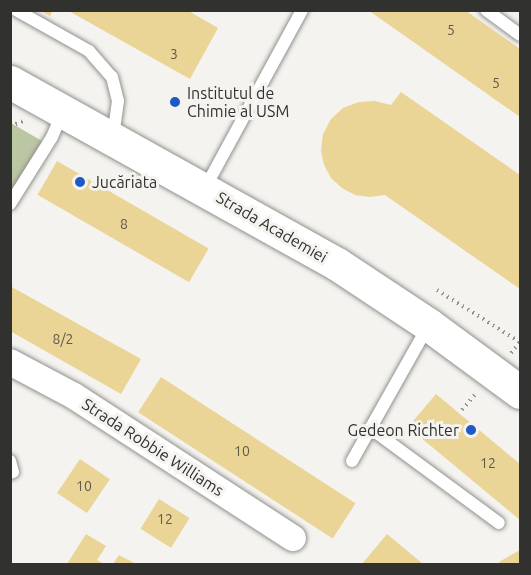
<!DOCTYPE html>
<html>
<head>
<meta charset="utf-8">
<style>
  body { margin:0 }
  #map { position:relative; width:531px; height:575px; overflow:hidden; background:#f4f3ef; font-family:Ubuntu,sans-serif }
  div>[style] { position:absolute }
  .green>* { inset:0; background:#bbc7a3 }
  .building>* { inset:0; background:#ead496; transform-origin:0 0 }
  .path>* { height:4px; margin-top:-2px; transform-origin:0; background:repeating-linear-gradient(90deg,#959491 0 1.5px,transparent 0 6px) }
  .roads { filter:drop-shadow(0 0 2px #92918d) drop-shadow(0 0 2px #92918d) }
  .lane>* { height:12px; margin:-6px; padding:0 6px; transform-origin:6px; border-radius:6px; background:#fff }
  .street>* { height:26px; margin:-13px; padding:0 13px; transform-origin:13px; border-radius:13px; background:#fff }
  .secondary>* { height:33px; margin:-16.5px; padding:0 16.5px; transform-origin:16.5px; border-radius:16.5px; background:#fff }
  .dots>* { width:16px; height:16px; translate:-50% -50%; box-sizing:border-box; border:3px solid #f4f3ef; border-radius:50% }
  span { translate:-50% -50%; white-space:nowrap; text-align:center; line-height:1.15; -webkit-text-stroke:6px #f4f3ef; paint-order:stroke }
  .number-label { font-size:14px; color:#5f5a49 }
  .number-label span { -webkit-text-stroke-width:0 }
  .poi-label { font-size:16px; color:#31312f }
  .left { translate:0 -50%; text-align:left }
  .right { translate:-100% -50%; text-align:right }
  .street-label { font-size:16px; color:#31312f }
  .frame { position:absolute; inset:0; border:12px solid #31312f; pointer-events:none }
</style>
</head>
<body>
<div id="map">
  <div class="green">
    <i style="clip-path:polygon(11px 123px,42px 141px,11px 203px)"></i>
  </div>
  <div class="building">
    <i style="clip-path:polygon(39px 10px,53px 10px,50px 16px)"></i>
    <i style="clip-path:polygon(67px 10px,187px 10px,218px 28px,190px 79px)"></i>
    <i style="clip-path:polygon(368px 10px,465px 10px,520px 49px,520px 117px)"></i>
    <i style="clip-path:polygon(401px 92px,520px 175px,520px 289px,385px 195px,370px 197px,355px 195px,342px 188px,331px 178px,324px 165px,321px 151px,323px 134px,331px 119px,343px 108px,359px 102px,375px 101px,391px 105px)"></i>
    <i style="left:57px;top:161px;width:175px;height:39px;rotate:30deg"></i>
    <i style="clip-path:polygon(10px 286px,141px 359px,121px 394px,10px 331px)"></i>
    <i style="left:161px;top:377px;width:232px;height:42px;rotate:33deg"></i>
    <i style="clip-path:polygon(436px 394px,520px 464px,520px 520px,408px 427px)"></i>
    <i style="left:80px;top:459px;width:36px;height:41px;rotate:34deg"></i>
    <i style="left:159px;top:499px;width:36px;height:35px;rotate:32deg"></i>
    <i style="clip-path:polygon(86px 534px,106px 546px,97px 560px,104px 564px,67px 564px)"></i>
    <i style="clip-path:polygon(387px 534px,423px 564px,362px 564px)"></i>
    <i style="clip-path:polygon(520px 550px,520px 564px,501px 564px,499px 562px)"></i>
    <i style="clip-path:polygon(119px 555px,136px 564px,113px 564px)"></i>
  </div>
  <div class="path">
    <i style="left:10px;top:126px;width:15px;rotate:-20deg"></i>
    <i style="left:437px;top:290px;width:98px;rotate:32.1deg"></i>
    <i style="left:511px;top:353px;width:14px;rotate:-51deg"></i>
    <i style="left:462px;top:410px;width:23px;rotate:-50deg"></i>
  </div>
  <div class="roads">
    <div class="lane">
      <i style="left:16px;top:10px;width:84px;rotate:29.3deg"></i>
      <i style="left:89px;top:51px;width:35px;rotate:49deg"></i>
      <i style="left:112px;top:77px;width:25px;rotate:76deg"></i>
      <i style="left:118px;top:101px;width:36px;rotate:98deg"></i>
      <i style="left:486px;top:10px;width:42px;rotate:36.3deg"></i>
      <i style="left:205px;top:188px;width:203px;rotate:-61.4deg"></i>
      <i style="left:10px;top:204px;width:79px;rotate:-57.9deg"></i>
      <i style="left:52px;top:137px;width:25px;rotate:-67deg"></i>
      <i style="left:370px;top:428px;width:160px;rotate:36.4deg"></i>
      <i style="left:10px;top:461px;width:11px;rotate:75deg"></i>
      <i style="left:13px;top:472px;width:3px;rotate:162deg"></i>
      <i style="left:352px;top:461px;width:155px;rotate:-60.6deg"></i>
    </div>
    <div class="street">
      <i style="left:10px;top:362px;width:72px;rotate:28deg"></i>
      <i style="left:74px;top:396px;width:261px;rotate:33deg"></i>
    </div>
    <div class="secondary">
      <i style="left:10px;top:82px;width:374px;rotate:29.1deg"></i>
      <i style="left:337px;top:264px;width:110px;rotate:33.5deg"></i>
      <i style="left:429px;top:325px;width:113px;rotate:36.4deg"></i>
    </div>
  </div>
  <div class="dots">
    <i style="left:175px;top:102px;background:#1f59c5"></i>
    <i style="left:80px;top:182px;background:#1f59c5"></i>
    <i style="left:471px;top:430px;background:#1f59c5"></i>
  </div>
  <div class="number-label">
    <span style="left:451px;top:30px">5</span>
    <span style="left:174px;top:54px">3</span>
    <span style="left:496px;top:83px">5</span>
    <span style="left:124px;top:224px">8</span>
    <span style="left:63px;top:339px">8/2</span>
    <span style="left:242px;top:451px">10</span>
    <span style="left:488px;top:463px">12</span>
    <span style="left:84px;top:486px">10</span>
    <span style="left:165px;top:519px">12</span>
  </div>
  <div class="poi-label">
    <span class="left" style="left:187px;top:102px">Institutul de<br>Chimie al USM</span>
    <span class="left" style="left:92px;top:182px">Jucăriata</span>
    <span class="right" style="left:459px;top:430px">Gedeon Richter</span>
  </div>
  <div class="street-label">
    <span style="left:272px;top:227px;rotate:30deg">Strada Academiei</span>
    <span style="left:153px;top:447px;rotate:33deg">Strada Robbie Williams</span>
  </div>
  <div class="frame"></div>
</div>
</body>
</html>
